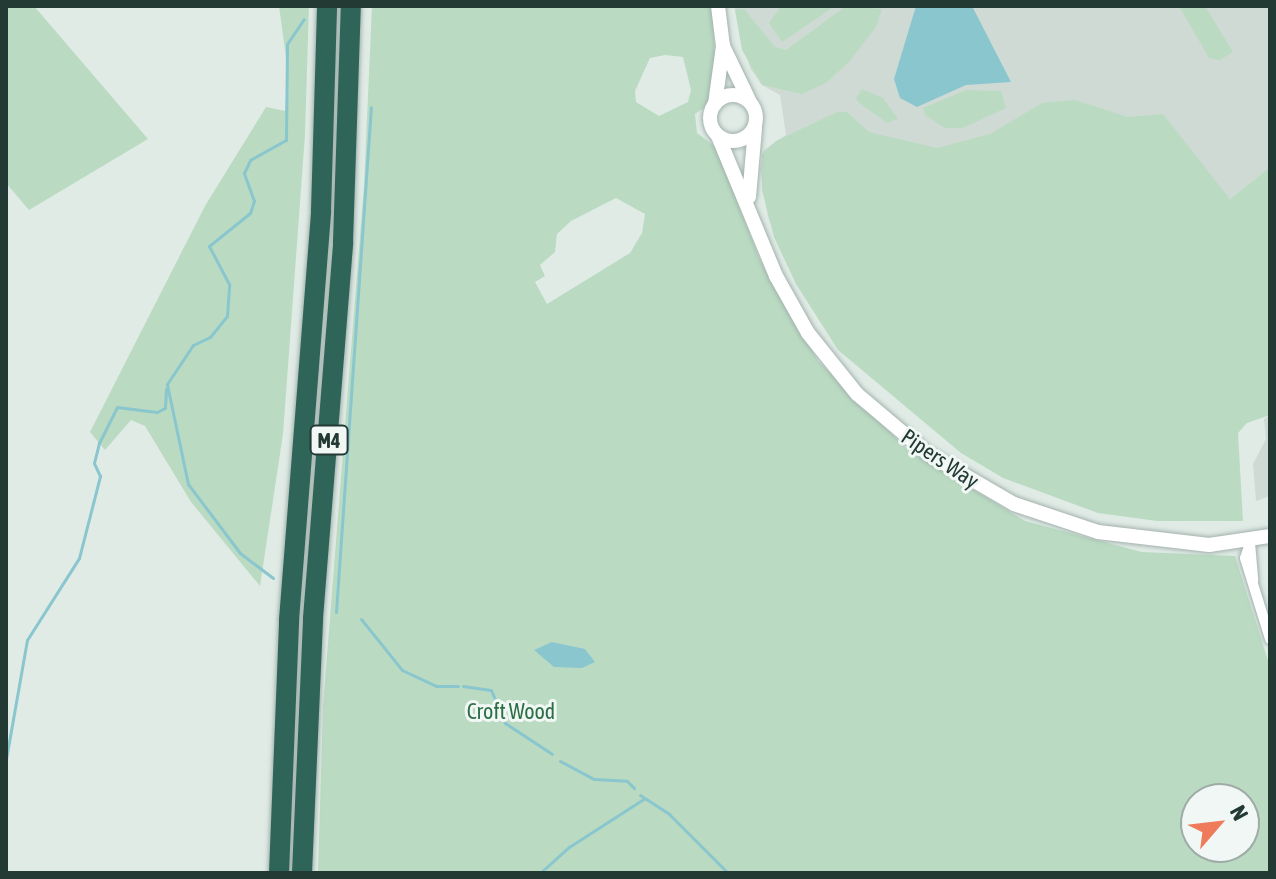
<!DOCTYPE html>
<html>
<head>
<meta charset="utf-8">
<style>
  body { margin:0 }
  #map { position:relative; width:1276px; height:879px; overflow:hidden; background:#e0ebe6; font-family:"Asap Condensed",sans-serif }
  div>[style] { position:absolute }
  .built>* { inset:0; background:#cfdad5 }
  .green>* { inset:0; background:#badbc2 }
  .water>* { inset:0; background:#8ac6ce }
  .stream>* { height:3px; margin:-1.5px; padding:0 1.5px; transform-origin:1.5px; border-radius:1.5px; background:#8ac6ce }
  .roads { filter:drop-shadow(0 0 2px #a3b2ad) drop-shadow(0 0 2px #a3b2ad) }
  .street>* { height:10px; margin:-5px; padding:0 5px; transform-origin:5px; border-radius:5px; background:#fff }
  .secondary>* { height:14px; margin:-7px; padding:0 7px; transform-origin:7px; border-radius:7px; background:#fff }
  .secondary>.ring { margin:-7px; padding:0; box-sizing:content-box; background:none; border:14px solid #fff; border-radius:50% }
  .highway>* { height:20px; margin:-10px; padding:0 10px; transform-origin:10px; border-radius:10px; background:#2f6558 }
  span { translate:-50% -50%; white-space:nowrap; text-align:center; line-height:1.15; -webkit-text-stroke:6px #f1f7f4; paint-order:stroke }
  .shield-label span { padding:2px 6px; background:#f1f7f4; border:2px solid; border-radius:6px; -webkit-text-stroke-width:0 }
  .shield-label { font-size:20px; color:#223a33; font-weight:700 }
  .street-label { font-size:22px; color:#223a33 }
  .park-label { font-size:22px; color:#2d6f45 }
  .frame { position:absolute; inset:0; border:8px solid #223a33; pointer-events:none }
  .north { position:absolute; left:1180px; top:783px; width:80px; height:80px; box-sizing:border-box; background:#f1f7f4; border:2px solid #9eaba7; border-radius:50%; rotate:62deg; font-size:22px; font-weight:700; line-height:32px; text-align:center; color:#223a33 }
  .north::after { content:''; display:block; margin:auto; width:28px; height:36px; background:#ed7b5c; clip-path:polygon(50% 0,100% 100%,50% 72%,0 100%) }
</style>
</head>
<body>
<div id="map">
  <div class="built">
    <i style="clip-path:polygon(734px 6px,1270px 6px,1270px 167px,1230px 199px,1225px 194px,784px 259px,768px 217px,760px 170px,764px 150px,786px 135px,780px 95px,762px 85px,750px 68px)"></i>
    <i style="clip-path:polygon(1270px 415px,1270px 496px,1256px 501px,1253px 464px,1266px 439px,1264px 419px)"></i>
  </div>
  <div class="green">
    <i style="clip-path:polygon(6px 6px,34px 6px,148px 139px,29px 210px,6px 183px)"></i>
    <i style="clip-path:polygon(279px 6px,309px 6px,305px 135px,283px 434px,260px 586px,191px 502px,145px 426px,131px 420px,105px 450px,90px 432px,205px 206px,266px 107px,285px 111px,288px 72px)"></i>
    <i style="clip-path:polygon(evenodd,372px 6px,712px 6px,715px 63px,709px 104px,695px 114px,697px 133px,717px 148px,759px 258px,818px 361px,907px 449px,1025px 521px,1142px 552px,1235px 556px,1270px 667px,1270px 873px,318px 873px,323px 707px,364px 185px,372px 6px,665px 55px,683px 57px,691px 90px,688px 102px,659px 116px,636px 102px,635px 91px,650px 58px,665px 55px,372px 6px,616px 198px,645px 214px,642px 233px,630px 253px,547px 304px,535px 282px,545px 276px,540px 265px,555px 252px,557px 234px,571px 221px,616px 198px,372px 6px,1196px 799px,1244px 799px,1244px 847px,1196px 847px,1196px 799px)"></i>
    <i style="clip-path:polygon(781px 6px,835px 6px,782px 42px,769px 23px)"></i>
    <i style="clip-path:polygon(846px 6px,882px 9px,876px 27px,849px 62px,826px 83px,802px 94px,762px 85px,742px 50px,735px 10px,744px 9px,775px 47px,786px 50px)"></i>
    <i style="clip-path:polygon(1179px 6px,1205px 6px,1233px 52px,1220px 60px,1209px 58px)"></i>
    <i style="clip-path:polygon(862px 89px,883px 98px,898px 119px,887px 123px,859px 103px,856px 98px)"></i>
    <i style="clip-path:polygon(966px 90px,1001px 91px,1006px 108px,963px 128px,945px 128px,925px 115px,923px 108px)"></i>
    <i style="clip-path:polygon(1075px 100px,1128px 117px,1163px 114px,1230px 199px,1270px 167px,1270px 415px,1247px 423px,1238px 433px,1243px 521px,1157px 521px,1098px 513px,1003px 478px,961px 453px,838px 350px,796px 284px,774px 237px,762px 190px,762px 154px,776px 141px,837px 112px,847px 112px,869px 132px,937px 148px,990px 134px,1042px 103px)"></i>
  </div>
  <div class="water">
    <i style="clip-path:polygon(916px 6px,972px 6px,1011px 82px,966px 85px,917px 107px,900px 98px,894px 79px)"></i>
    <i style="clip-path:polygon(552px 642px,585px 649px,595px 662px,582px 668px,554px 667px,534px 650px)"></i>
  </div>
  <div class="stream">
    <i style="left:273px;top:578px;width:41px;rotate:-142.9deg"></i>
    <i style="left:240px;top:553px;width:86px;rotate:-127deg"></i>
    <i style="left:188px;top:484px;width:102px;rotate:-101.9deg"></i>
    <i style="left:167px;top:384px;width:47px;rotate:-56.3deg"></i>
    <i style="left:193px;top:345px;width:19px;rotate:-25deg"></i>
    <i style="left:210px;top:337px;width:27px;rotate:-51deg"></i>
    <i style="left:227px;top:316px;width:32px;rotate:-86deg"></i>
    <i style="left:229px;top:284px;width:43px;rotate:-117.8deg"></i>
    <i style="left:209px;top:246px;width:53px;rotate:-38.8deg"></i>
    <i style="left:250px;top:213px;width:13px;rotate:-72deg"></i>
    <i style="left:254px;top:201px;width:30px;rotate:-110deg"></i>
    <i style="left:244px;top:173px;width:14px;rotate:-65deg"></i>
    <i style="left:250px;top:160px;width:41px;rotate:-29.1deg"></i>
    <i style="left:286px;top:140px;width:96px;rotate:-89.4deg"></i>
    <i style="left:287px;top:44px;width:30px;rotate:-56deg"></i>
    <i style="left:336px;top:612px;width:506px;rotate:-86.04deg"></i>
    <i style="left:361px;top:619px;width:65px;rotate:51.2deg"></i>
    <i style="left:402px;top:670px;width:38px;rotate:25deg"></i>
    <i style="left:436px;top:686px;width:22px"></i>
    <i style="left:463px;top:686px;width:28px;rotate:8deg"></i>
    <i style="left:491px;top:690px;width:36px;rotate:67deg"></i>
    <i style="left:505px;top:723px;width:56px;rotate:33.4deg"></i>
    <i style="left:6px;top:759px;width:121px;rotate:-80deg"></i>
    <i style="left:27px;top:640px;width:97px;rotate:-57.6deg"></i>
    <i style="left:79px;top:558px;width:85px;rotate:-75.6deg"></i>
    <i style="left:100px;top:476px;width:14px;rotate:-115deg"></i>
    <i style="left:94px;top:463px;width:21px;rotate:-76deg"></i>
    <i style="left:99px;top:443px;width:40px;rotate:-63.4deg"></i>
    <i style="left:117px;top:407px;width:40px;rotate:7.1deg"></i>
    <i style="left:157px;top:412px;width:9px;rotate:-27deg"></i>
    <i style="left:165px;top:408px;width:19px;rotate:-87deg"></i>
    <i style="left:560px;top:761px;width:38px;rotate:28deg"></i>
    <i style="left:594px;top:779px;width:33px;rotate:3deg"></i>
    <i style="left:627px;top:781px;width:10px;rotate:45deg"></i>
    <i style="left:640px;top:795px;width:35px;rotate:33deg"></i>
    <i style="left:669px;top:814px;width:83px;rotate:45deg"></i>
    <i style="left:540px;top:873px;width:39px;rotate:-42deg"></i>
    <i style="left:569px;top:847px;width:90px;rotate:-32.8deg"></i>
  </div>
  <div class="roads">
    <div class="street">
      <i style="left:1250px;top:543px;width:16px;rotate:108deg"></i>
      <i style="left:1245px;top:558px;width:85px;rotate:72.8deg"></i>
      <i style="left:1250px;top:543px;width:37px;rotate:85deg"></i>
    </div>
    <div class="secondary">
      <i style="left:723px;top:46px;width:60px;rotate:64.3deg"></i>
      <i class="ring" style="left:710px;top:95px;width:32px;height:32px"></i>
      <i style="left:715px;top:104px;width:59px;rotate:-82.1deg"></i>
      <i style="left:723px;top:46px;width:40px;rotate:-97.1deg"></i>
      <i style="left:718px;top:136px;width:152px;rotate:67.5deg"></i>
      <i style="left:776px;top:276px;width:65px;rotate:60.7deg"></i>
      <i style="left:808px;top:333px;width:78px;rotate:51.2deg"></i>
      <i style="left:857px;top:394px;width:93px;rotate:40.2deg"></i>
      <i style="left:928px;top:454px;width:99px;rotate:30.2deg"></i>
      <i style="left:1014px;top:504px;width:89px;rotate:18.4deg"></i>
      <i style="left:1098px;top:532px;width:112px;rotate:6.7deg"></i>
      <i style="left:1209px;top:545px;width:62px;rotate:-8.4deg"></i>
      <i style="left:749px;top:197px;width:69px;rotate:-85deg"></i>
    </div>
    <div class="highway">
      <i style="left:279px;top:873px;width:253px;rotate:-87.7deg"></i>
      <i style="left:289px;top:620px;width:410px;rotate:-85.5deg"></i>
      <i style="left:321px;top:211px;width:205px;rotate:-88.3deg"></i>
      <i style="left:302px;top:873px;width:255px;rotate:-87.5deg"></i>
      <i style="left:313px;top:618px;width:377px;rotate:-85.4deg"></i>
      <i style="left:343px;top:242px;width:236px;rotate:-88.1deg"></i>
    </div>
  </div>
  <div class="shield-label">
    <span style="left:329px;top:440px">M4</span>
  </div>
  <div class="street-label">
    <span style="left:940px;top:459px;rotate:34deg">Pipers Way</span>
  </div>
  <div class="park-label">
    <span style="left:511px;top:712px">Croft Wood</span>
  </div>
  <div class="frame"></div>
  <div class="north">N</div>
</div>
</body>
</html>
